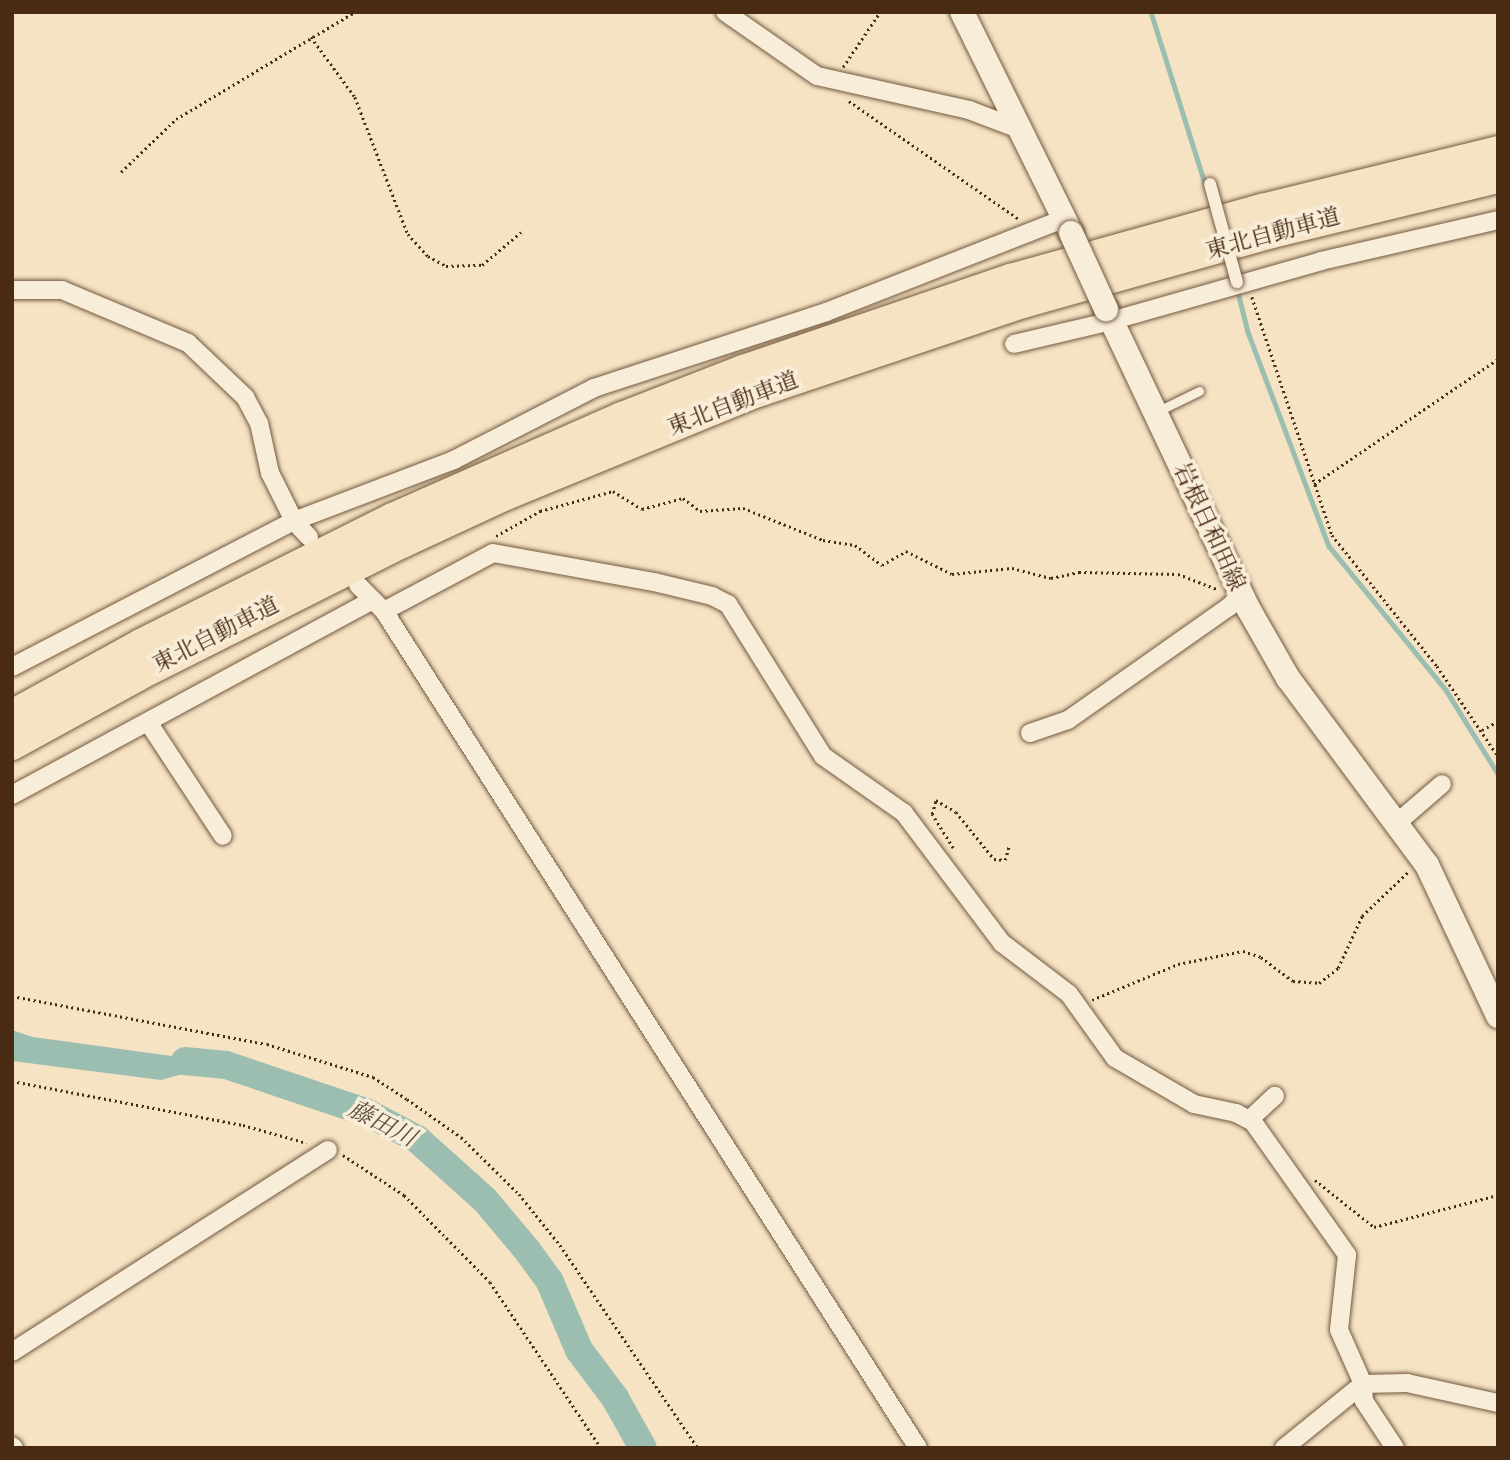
<!DOCTYPE html>
<html>
<head>
<meta charset="utf-8">
<style>
  body { margin:0 }
  #map { position:relative; width:1510px; height:1460px; overflow:hidden; background:#f5e3c4; font-family:"IM FELL French Canon","Noto Serif JP",serif }
  div>[style] { position:absolute }
  .water>* { inset:0; background:#9cbeb1 }
  .stream>* { height:4.5px; margin:-2.25px; padding:0 2.25px; transform-origin:2.25px; border-radius:2.25px; background:#9cbeb1 }
  .river>* { height:28px; margin:-14px; padding:0 14px; transform-origin:14px; border-radius:14px; background:#9cbeb1 }
  .path>* { height:2.5px; margin-top:-1.25px; transform-origin:0; background:repeating-linear-gradient(90deg,#492a13 0 2px,transparent 0 5.5px) }
  .roads { filter:drop-shadow(0 0 2px #74583f) drop-shadow(0 0 2px #74583f) }
  .service>* { height:9px; margin:-4.5px; padding:0 4.5px; transform-origin:4.5px; border-radius:4.5px; background:#f8edd9 }
  .minor>* { height:18px; margin:-9px; padding:0 9px; transform-origin:9px; border-radius:9px; background:#f8edd9 }
  .secondary>* { height:24px; margin:-12px; padding:0 12px; transform-origin:12px; border-radius:12px; background:#f8edd9 }
  .motorway>* { height:30px; margin:-15px; padding:0 15px; transform-origin:15px; border-radius:15px; background:#f5e3c4 }
  .bridges { filter:drop-shadow(0 0 2px #74583f) drop-shadow(0 0 2px #74583f) }
  .pedestrian-bridge>* { height:12px; margin:-6px; padding:0 6px; transform-origin:6px; border-radius:6px; background:#f8edd9 }
  .secondary-bridge>* { height:24px; margin:-12px; padding:0 12px; transform-origin:12px; border-radius:12px; background:#f8edd9 }
  span { translate:-50% -50%; white-space:nowrap; text-align:center; line-height:1.15; -webkit-text-stroke:7px #f8edd9; paint-order:stroke }
  .street-label { font-size:23px; color:#492a13 }
  .water-label { font-size:24px; color:#5e4f3a; font-style:italic }
  .frame { position:absolute; inset:0; border:14px solid #492a13; pointer-events:none }
</style>
</head>
<body>
<div id="map">
  <div class="water">
    <i style="clip-path:polygon(12px 1030px,33px 1037px,223px 1063px,161px 1080px,12px 1061px)"></i>
  </div>
  <div class="stream">
    <i style="left:1151px;top:12px;width:182px;rotate:72.5deg"></i>
    <i style="left:1237px;top:288px;width:45px;rotate:76deg"></i>
    <i style="left:1248px;top:332px;width:229px;rotate:69.3deg"></i>
    <i style="left:1329px;top:546px;width:186px;rotate:50.9deg"></i>
    <i style="left:1446px;top:690px;width:99px;rotate:58.2deg"></i>
  </div>
  <div class="river">
    <i style="left:185px;top:1061px;width:41px;rotate:5.6deg"></i>
    <i style="left:226px;top:1065px;width:148px;rotate:18.6deg"></i>
    <i style="left:366px;top:1112px;width:58px;rotate:27.9deg"></i>
    <i style="left:417px;top:1139px;width:91px;rotate:41.9deg"></i>
    <i style="left:485px;top:1200px;width:65px;rotate:50deg"></i>
    <i style="left:527px;top:1250px;width:39px;rotate:54deg"></i>
    <i style="left:550px;top:1282px;width:74px;rotate:66.9deg"></i>
    <i style="left:579px;top:1350px;width:60px;rotate:53.1deg"></i>
    <i style="left:615px;top:1398px;width:57px;rotate:60.8deg"></i>
  </div>
  <div class="path">
    <i style="left:311px;top:37px;width:74px;rotate:53.7deg"></i>
    <i style="left:355px;top:97px;width:147px;rotate:68.9deg"></i>
    <i style="left:408px;top:234px;width:30px;rotate:48deg"></i>
    <i style="left:428px;top:256px;width:21px;rotate:29deg"></i>
    <i style="left:446px;top:266px;width:36px;rotate:-2deg"></i>
    <i style="left:482px;top:265px;width:51px;rotate:-40.2deg"></i>
    <i style="left:843px;top:67px;width:66px;rotate:-56.1deg"></i>
    <i style="left:849px;top:101px;width:207px;rotate:34.8deg"></i>
    <i style="left:121px;top:172px;width:76px;rotate:-43.9deg"></i>
    <i style="left:176px;top:119px;width:209px;rotate:-30.9deg"></i>
    <i style="left:1252px;top:297px;width:251px;rotate:71.4deg"></i>
    <i style="left:1332px;top:535px;width:168px;rotate:51.3deg"></i>
    <i style="left:1437px;top:666px;width:109px;rotate:55.9deg"></i>
    <i style="left:1314px;top:484px;width:222px;rotate:-34.2deg"></i>
    <i style="left:496px;top:536px;width:51px;rotate:-29.6deg"></i>
    <i style="left:540px;top:511px;width:76px;rotate:-15.3deg"></i>
    <i style="left:613px;top:491px;width:34px;rotate:32deg"></i>
    <i style="left:642px;top:509px;width:42px;rotate:-15deg"></i>
    <i style="left:683px;top:498px;width:21px;rotate:37deg"></i>
    <i style="left:700px;top:511px;width:43px;rotate:-4deg"></i>
    <i style="left:743px;top:508px;width:86px;rotate:21.8deg"></i>
    <i style="left:823px;top:540px;width:32px;rotate:9deg"></i>
    <i style="left:855px;top:545px;width:34px;rotate:37deg"></i>
    <i style="left:882px;top:565px;width:28px;rotate:-30deg"></i>
    <i style="left:906px;top:551px;width:51px;rotate:26.6deg"></i>
    <i style="left:952px;top:574px;width:60px;rotate:-5.7deg"></i>
    <i style="left:1012px;top:568px;width:40px;rotate:14.4deg"></i>
    <i style="left:1051px;top:578px;width:29px;rotate:-12deg"></i>
    <i style="left:1079px;top:572px;width:99px;rotate:1.2deg"></i>
    <i style="left:1178px;top:574px;width:42px;rotate:21deg"></i>
    <i style="left:1482px;top:730px;width:18px;rotate:-29deg"></i>
    <i style="left:953px;top:848px;width:40px;rotate:-122deg"></i>
    <i style="left:932px;top:814px;width:15px;rotate:-74deg"></i>
    <i style="left:936px;top:800px;width:23px;rotate:31deg"></i>
    <i style="left:956px;top:812px;width:60px;rotate:51deg"></i>
    <i style="left:994px;top:859px;width:11px;rotate:5deg"></i>
    <i style="left:1005px;top:860px;width:15px;rotate:-74deg"></i>
    <i style="left:12px;top:996px;width:259px;rotate:10.7deg"></i>
    <i style="left:267px;top:1044px;width:111px;rotate:17.3deg"></i>
    <i style="left:373px;top:1077px;width:40px;rotate:32.9deg"></i>
    <i style="left:407px;top:1099px;width:66px;rotate:35.1deg"></i>
    <i style="left:461px;top:1137px;width:81px;rotate:44.5deg"></i>
    <i style="left:519px;top:1194px;width:65px;rotate:51.2deg"></i>
    <i style="left:560px;top:1245px;width:245px;rotate:55.8deg"></i>
    <i style="left:1092px;top:1000px;width:93px;rotate:-22.7deg"></i>
    <i style="left:1178px;top:964px;width:66px;rotate:-11.3deg"></i>
    <i style="left:1243px;top:951px;width:19px;rotate:18deg"></i>
    <i style="left:1261px;top:957px;width:40px;rotate:37deg"></i>
    <i style="left:1293px;top:981px;width:26px;rotate:4deg"></i>
    <i style="left:1319px;top:983px;width:24px;rotate:-38deg"></i>
    <i style="left:1338px;top:968px;width:57px;rotate:-65.2deg"></i>
    <i style="left:1362px;top:916px;width:64px;rotate:-43.7deg"></i>
    <i style="left:12px;top:1081px;width:235px;rotate:10.8deg"></i>
    <i style="left:243px;top:1125px;width:66px;rotate:15.7deg"></i>
    <i style="left:343px;top:1155px;width:73px;rotate:33.3deg"></i>
    <i style="left:404px;top:1195px;width:122px;rotate:45.3deg"></i>
    <i style="left:490px;top:1282px;width:200px;rotate:56.2deg"></i>
    <i style="left:1315px;top:1180px;width:75px;rotate:38.5deg"></i>
    <i style="left:1374px;top:1227px;width:128px;rotate:-14.5deg"></i>
  </div>
  <div class="roads">
    <div class="service">
      <i style="left:1156px;top:412px;width:48px;rotate:-26deg"></i>
    </div>
    <div class="minor">
      <i style="left:725px;top:12px;width:112px;rotate:34.8deg"></i>
      <i style="left:817px;top:76px;width:156px;rotate:12.6deg"></i>
      <i style="left:969px;top:110px;width:53px;rotate:20.8deg"></i>
      <i style="left:12px;top:290px;width:50px"></i>
      <i style="left:62px;top:290px;width:137px;rotate:22.8deg"></i>
      <i style="left:188px;top:343px;width:79px;rotate:43.5deg"></i>
      <i style="left:245px;top:397px;width:30px;rotate:62deg"></i>
      <i style="left:259px;top:423px;width:51px;rotate:77.6deg"></i>
      <i style="left:270px;top:473px;width:54px;rotate:63.4deg"></i>
      <i style="left:294px;top:521px;width:22px;rotate:47deg"></i>
      <i style="left:1014px;top:344px;width:100px;rotate:-13.3deg"></i>
      <i style="left:1111px;top:321px;width:218px;rotate:-15.9deg"></i>
      <i style="left:1321px;top:261px;width:182px;rotate:-13deg"></i>
      <i style="left:358px;top:585px;width:37px;rotate:45deg"></i>
      <i style="left:384px;top:611px;width:993px;rotate:57.46deg"></i>
      <i style="left:384px;top:611px;width:123px;rotate:-28deg"></i>
      <i style="left:493px;top:553px;width:164px;rotate:10.2deg"></i>
      <i style="left:654px;top:582px;width:60px;rotate:13.6deg"></i>
      <i style="left:712px;top:596px;width:18px;rotate:27deg"></i>
      <i style="left:728px;top:604px;width:179px;rotate:58deg"></i>
      <i style="left:823px;top:756px;width:99px;rotate:35.1deg"></i>
      <i style="left:904px;top:813px;width:163px;rotate:53deg"></i>
      <i style="left:1002px;top:943px;width:84px;rotate:37.3deg"></i>
      <i style="left:1069px;top:994px;width:79px;rotate:54.3deg"></i>
      <i style="left:1115px;top:1058px;width:91px;rotate:30.2deg"></i>
      <i style="left:1194px;top:1104px;width:43px;rotate:12.1deg"></i>
      <i style="left:1236px;top:1113px;width:19px;rotate:28deg"></i>
      <i style="left:1253px;top:1122px;width:163px;rotate:54.7deg"></i>
      <i style="left:1347px;top:1255px;width:75px;rotate:96.1deg"></i>
      <i style="left:1339px;top:1330px;width:59px;rotate:66deg"></i>
      <i style="left:1363px;top:1384px;width:17px;rotate:87deg"></i>
      <i style="left:1364px;top:1401px;width:56px;rotate:56.6deg"></i>
      <i style="left:12px;top:667px;width:318px;rotate:-27.4deg"></i>
      <i style="left:294px;top:521px;width:171px;rotate:-20.9deg"></i>
      <i style="left:454px;top:460px;width:157px;rotate:-27.2deg"></i>
      <i style="left:594px;top:388px;width:244px;rotate:-18.1deg"></i>
      <i style="left:826px;top:312px;width:255px;rotate:-21.4deg"></i>
      <i style="left:148px;top:722px;width:136px;rotate:56.7deg"></i>
      <i style="left:1030px;top:733px;width:40px;rotate:-18.9deg"></i>
      <i style="left:1068px;top:720px;width:197px;rotate:-35.1deg"></i>
      <i style="left:1229px;top:607px;width:18px;rotate:-47deg"></i>
      <i style="left:12px;top:795px;width:410px;rotate:-28.4deg"></i>
      <i style="left:1398px;top:822px;width:58px;rotate:-40.8deg"></i>
      <i style="left:1250px;top:1119px;width:34px;rotate:-43deg"></i>
      <i style="left:12px;top:1352px;width:375px;rotate:-32.6deg"></i>
      <i style="left:12px;top:1446px;width:3px;rotate:45deg"></i>
      <i style="left:1284px;top:1448px;width:102px;rotate:-39deg"></i>
      <i style="left:1363px;top:1384px;width:44px;rotate:-1.3deg"></i>
      <i style="left:1407px;top:1383px;width:93px;rotate:12.4deg"></i>
    </div>
    <div class="secondary">
      <i style="left:962px;top:12px;width:246px;rotate:63.7deg"></i>
      <i style="left:1106px;top:309px;width:331px;rotate:64.6deg"></i>
      <i style="left:1248px;top:608px;width:81px;rotate:60.3deg"></i>
      <i style="left:1288px;top:678px;width:233px;rotate:53.4deg"></i>
      <i style="left:1427px;top:865px;width:167px;rotate:64.8deg"></i>
    </div>
    <div class="motorway">
      <i style="left:12px;top:715px;width:147px;rotate:-28.8deg"></i>
      <i style="left:141px;top:644px;width:282px;rotate:-26.6deg"></i>
      <i style="left:393px;top:518px;width:250px;rotate:-23.8deg"></i>
      <i style="left:622px;top:417px;width:130px;rotate:-21.2deg"></i>
      <i style="left:743px;top:370px;width:283px;rotate:-18.8deg"></i>
      <i style="left:1011px;top:279px;width:261px;rotate:-15.6deg"></i>
      <i style="left:1262px;top:209px;width:243px;rotate:-13.8deg"></i>
      <i style="left:12px;top:745px;width:158px;rotate:-28.7deg"></i>
      <i style="left:151px;top:669px;width:281px;rotate:-26.7deg"></i>
      <i style="left:402px;top:543px;width:115px;rotate:-24.8deg"></i>
      <i style="left:506px;top:495px;width:269px;rotate:-22.3deg"></i>
      <i style="left:755px;top:393px;width:283px;rotate:-18.6deg"></i>
      <i style="left:1023px;top:303px;width:259px;rotate:-15.7deg"></i>
      <i style="left:1272px;top:233px;width:233px;rotate:-13.7deg"></i>
    </div>
  </div>
  <div class="bridges">
    <div class="pedestrian-bridge">
      <i style="left:1210px;top:184px;width:102px;rotate:74.6deg"></i>
    </div>
    <div class="secondary-bridge">
      <i style="left:1071px;top:233px;width:84px;rotate:65.3deg"></i>
    </div>
  </div>
  <div class="street-label">
    <span style="left:1273px;top:234px;rotate:-15deg">東北自動車道</span>
    <span style="left:733px;top:404px;rotate:-21deg">東北自動車道</span>
    <span style="left:1209px;top:527px;rotate:65deg">岩根日和田線</span>
    <span style="left:216px;top:635px;rotate:-27deg">東北自動車道</span>
  </div>
  <div class="water-label">
    <span style="left:382px;top:1124px;rotate:27deg">藤田川</span>
  </div>
  <div class="frame"></div>
</div>
</body>
</html>
